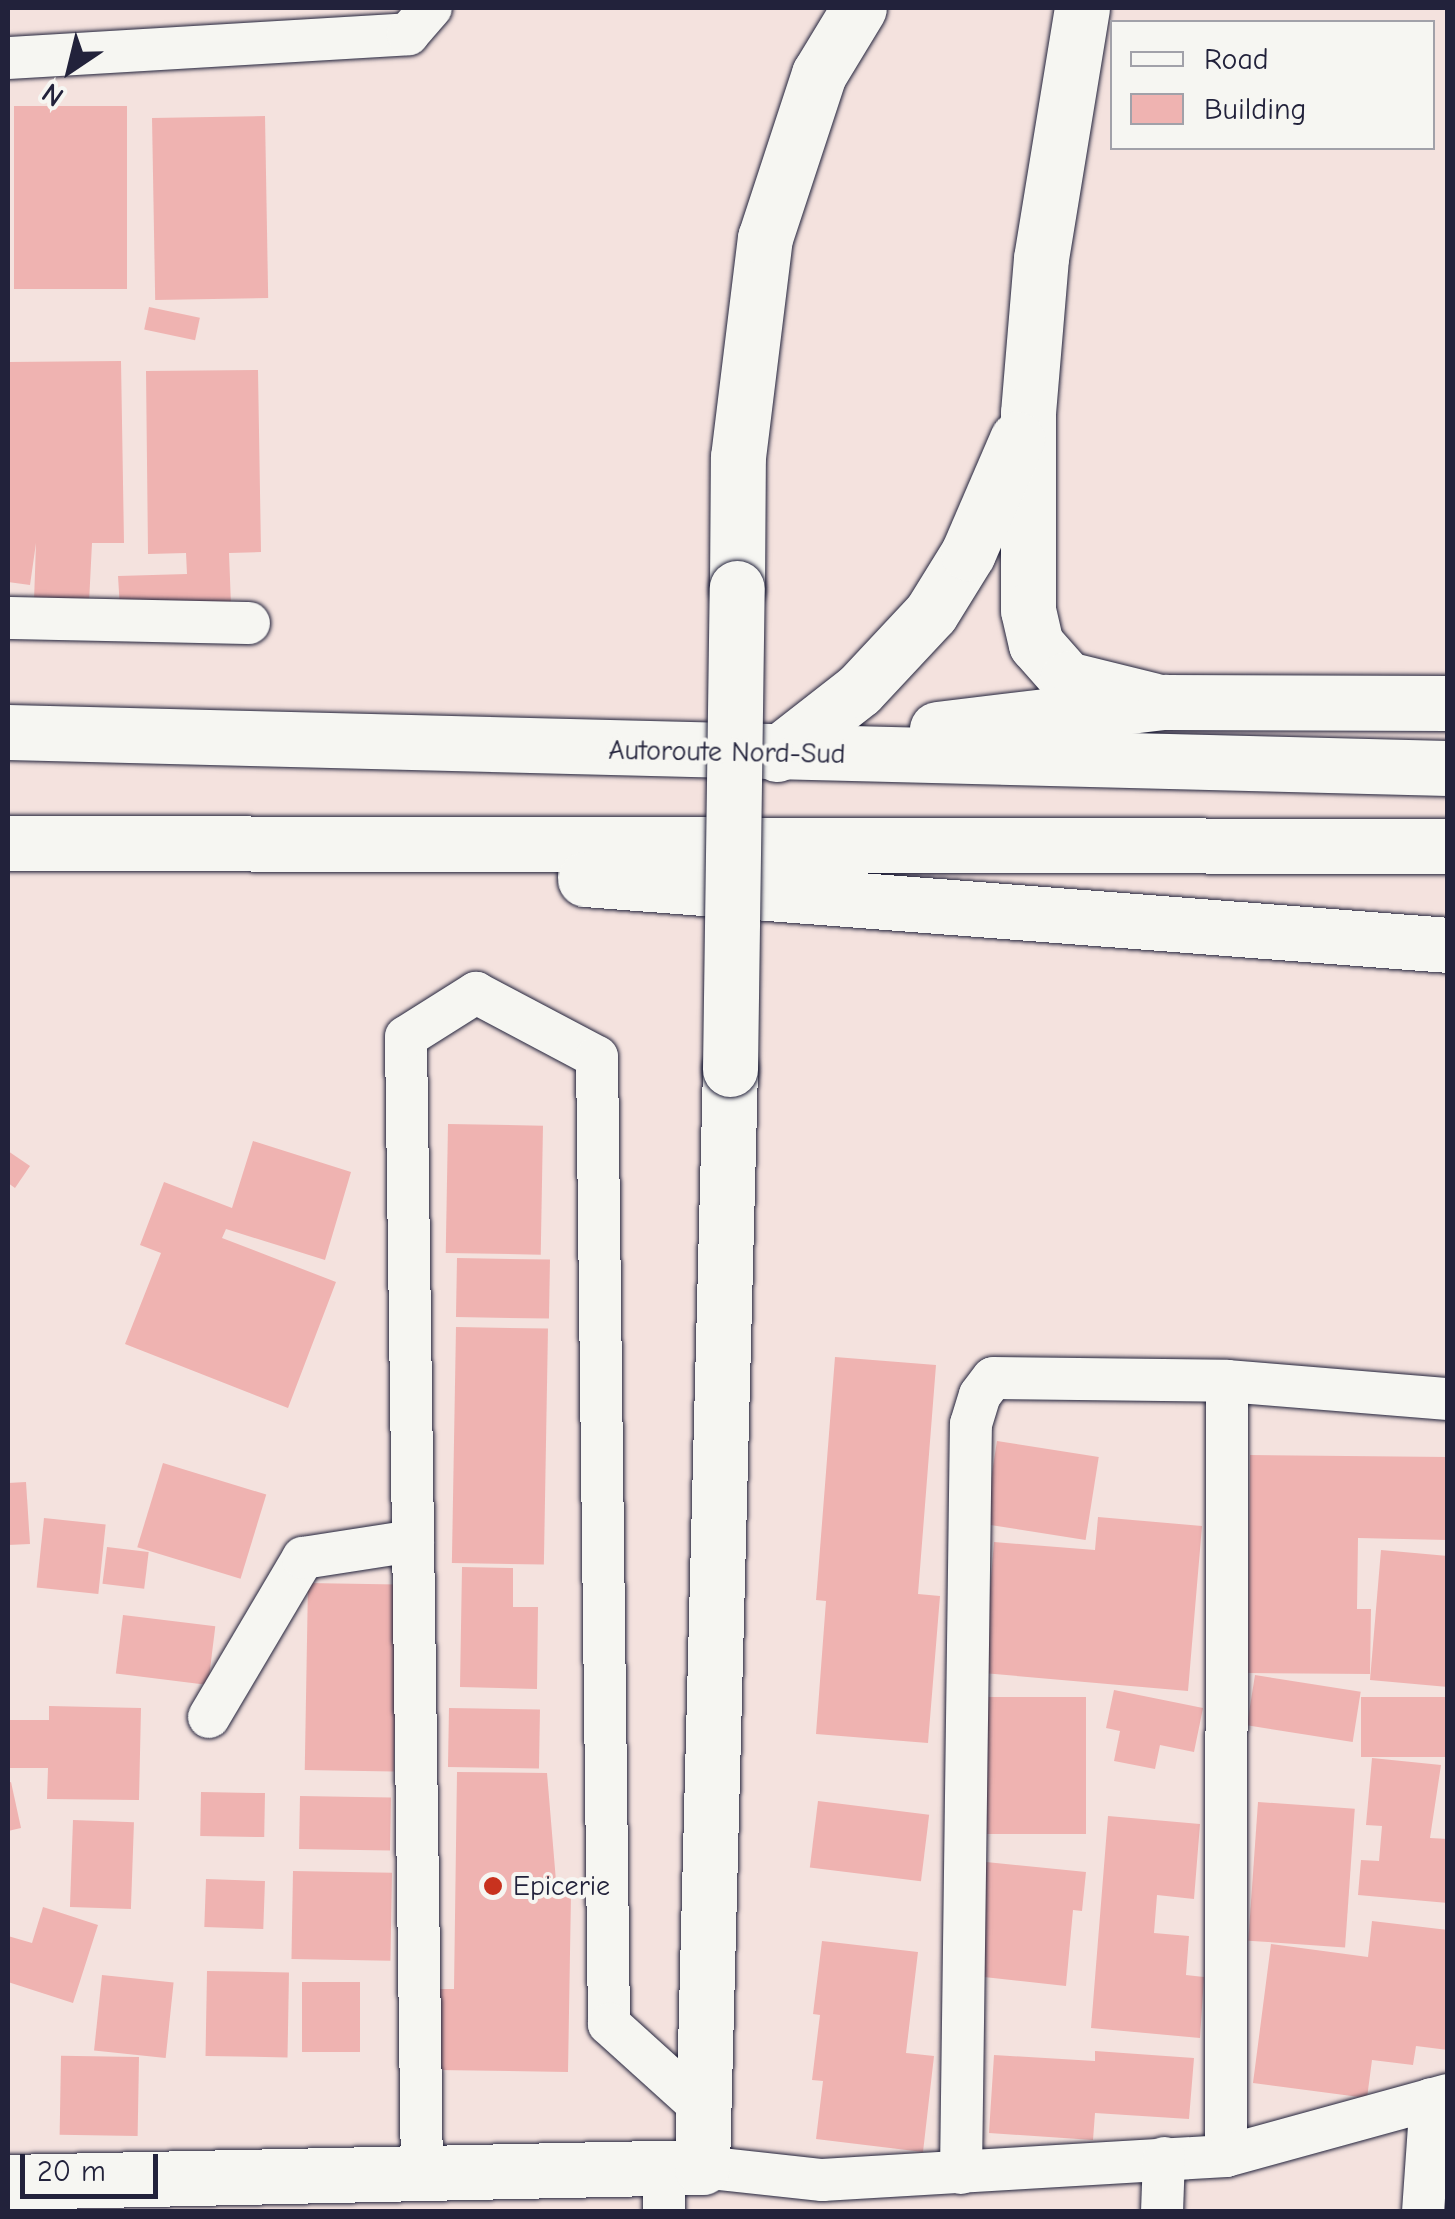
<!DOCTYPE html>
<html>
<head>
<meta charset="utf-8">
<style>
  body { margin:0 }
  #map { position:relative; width:1455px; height:2219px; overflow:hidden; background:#f4e2de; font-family:"Comic Neue",sans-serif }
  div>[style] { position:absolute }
  .building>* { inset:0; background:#efb3b1; transform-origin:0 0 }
  .roads { filter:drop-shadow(0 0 2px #22223b) drop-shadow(0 0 2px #22223b) }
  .street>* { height:42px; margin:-21px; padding:0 21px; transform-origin:21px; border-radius:21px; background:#f6f6f2 }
  .secondary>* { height:55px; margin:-27.5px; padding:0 27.5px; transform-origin:27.5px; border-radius:27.5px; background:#f6f6f2 }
  .highway>* { height:55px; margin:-27.5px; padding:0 27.5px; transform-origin:27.5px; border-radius:27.5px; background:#f6f6f2 }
  .bridges { filter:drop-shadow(0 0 2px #22223b) drop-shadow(0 0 2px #22223b) }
  .secondary-bridge>* { height:55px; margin:-27.5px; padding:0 27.5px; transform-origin:27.5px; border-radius:27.5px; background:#f6f6f2 }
  .dots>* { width:28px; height:28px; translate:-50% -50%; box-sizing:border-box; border:5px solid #f6f6f2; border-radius:50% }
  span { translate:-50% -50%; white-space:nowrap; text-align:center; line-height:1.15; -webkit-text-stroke:8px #f6f6f2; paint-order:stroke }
  .street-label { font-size:28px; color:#22223b }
  .poi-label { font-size:28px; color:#22223b }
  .left { translate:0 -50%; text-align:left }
  .frame { position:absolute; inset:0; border:10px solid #22223b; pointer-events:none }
  .legend { position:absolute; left:1110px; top:20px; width:325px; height:130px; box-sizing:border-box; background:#f6f6f2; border:2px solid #a1a1a9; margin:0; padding:12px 18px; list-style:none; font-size:30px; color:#22223b }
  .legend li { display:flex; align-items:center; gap:20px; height:50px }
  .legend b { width:50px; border:2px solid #a1a1a9 }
  .north { position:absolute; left:20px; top:20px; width:100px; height:100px; -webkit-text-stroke:8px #f6f6f2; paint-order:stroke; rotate:215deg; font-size:28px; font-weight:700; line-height:40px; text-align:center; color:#22223b }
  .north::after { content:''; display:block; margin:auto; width:35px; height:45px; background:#22223b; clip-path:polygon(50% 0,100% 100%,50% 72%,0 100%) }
  .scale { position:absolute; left:20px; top:2154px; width:138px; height:45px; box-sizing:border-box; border:5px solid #22223b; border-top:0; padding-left:12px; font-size:30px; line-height:35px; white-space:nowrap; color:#22223b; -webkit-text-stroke:8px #f6f6f2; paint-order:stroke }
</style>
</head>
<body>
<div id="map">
  <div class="building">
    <i style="left:14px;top:106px;width:113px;height:183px"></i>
    <i style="left:265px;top:116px;width:182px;height:113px;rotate:89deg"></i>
    <i style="left:149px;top:307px;width:52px;height:23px;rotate:12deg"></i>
    <i style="clip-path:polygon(121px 361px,124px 543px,92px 543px,89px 603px,34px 601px,36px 543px,30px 585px,8px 582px,8px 362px)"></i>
    <i style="clip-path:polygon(258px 370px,261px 552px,229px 553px,231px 605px,120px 609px,118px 576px,187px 574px,186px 553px,148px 554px,146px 371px)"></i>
    <i style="left:448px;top:1124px;width:95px;height:129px;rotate:1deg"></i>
    <i style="clip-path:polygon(253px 1141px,351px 1172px,325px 1260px,226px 1229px,222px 1238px,336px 1282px,288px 1408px,125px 1344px,161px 1253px,140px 1245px,164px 1182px,232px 1208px)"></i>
    <i style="clip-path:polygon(8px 1151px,30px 1166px,15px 1188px,8px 1183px)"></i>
    <i style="left:457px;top:1258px;width:93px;height:59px;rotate:1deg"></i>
    <i style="left:456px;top:1327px;width:92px;height:236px;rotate:1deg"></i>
    <i style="clip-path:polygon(835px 1357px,936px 1365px,918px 1594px,940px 1596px,928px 1743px,816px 1734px,826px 1601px,816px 1600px)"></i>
    <i style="left:997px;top:1441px;width:103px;height:84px;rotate:9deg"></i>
    <i style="clip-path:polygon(1250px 1455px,1448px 1457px,1448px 1540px,1358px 1538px,1357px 1609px,1371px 1609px,1370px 1674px,1248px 1673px)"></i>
    <i style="left:163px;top:1463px;width:108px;height:88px;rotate:17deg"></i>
    <i style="clip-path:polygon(26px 1482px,30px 1544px,8px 1545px,8px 1483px)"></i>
    <i style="clip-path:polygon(1098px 1517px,1202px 1526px,1188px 1691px,983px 1673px,994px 1542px,1095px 1550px)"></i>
    <i style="left:44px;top:1518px;width:62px;height:70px;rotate:6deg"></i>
    <i style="left:107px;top:1547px;width:42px;height:37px;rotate:7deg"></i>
    <i style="clip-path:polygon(1381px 1550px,1448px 1556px,1448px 1687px,1370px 1680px)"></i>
    <i style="clip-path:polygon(462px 1567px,513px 1568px,513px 1607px,538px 1607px,537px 1689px,460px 1687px)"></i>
    <i style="left:308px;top:1583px;width:89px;height:187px;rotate:1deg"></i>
    <i style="left:123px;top:1615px;width:93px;height:59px;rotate:7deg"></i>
    <i style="left:1255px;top:1675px;width:107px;height:51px;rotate:9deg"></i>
    <i style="clip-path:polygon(1114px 1690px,1203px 1708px,1194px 1752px,1160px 1745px,1155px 1769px,1114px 1761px,1120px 1731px,1106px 1728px)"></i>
    <i style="left:987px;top:1697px;width:99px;height:137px"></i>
    <i style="left:1361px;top:1697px;width:87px;height:60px"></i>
    <i style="clip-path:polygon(49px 1706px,141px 1708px,139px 1800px,47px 1799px,48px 1768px,8px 1768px,8px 1720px,49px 1720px)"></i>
    <i style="left:449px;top:1708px;width:91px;height:59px;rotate:1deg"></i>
    <i style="clip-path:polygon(1372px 1758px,1441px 1765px,1430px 1838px,1448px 1839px,1448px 1903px,1358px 1895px,1361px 1860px,1379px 1861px,1382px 1826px,1366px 1825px)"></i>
    <i style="clip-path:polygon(457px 1772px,547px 1773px,557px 1893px,571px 1894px,568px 2072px,437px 2070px,438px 1989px,454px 1989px)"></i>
    <i style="clip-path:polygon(11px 1782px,21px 1828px,8px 1831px,8px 1783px)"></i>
    <i style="left:201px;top:1792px;width:64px;height:44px;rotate:1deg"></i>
    <i style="left:300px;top:1796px;width:91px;height:53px;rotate:1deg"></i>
    <i style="left:818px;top:1801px;width:112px;height:67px;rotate:7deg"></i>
    <i style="left:1258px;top:1802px;width:97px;height:139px;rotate:4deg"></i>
    <i style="clip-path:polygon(1108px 1816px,1200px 1824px,1194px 1899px,1157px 1895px,1154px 1933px,1189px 1936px,1186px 1975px,1204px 1977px,1200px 2038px,1091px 2028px)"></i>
    <i style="left:73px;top:1820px;width:61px;height:87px;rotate:2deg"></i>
    <i style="clip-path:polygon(986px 1862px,1086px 1872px,1082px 1911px,1073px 1910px,1066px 1986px,984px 1977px)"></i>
    <i style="left:293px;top:1871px;width:99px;height:88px;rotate:1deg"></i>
    <i style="left:206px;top:1879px;width:59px;height:48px;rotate:2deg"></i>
    <i style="clip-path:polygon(43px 1907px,98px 1925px,73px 2003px,8px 1982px,8px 1936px,32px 1943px)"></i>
    <i style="clip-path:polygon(1372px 1921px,1448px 1930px,1448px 2050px,1416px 2046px,1413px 2065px,1372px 2060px,1367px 2098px,1253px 2083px,1271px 1944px,1368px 1957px)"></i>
    <i style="clip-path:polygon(822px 1941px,918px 1952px,906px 2053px,934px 2056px,923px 2152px,816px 2139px,823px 2081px,812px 2080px,820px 2015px,813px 2014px)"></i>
    <i style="left:207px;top:1971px;width:82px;height:85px;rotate:1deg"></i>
    <i style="left:102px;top:1975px;width:72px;height:76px;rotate:6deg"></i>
    <i style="left:302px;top:1982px;width:58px;height:70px"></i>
    <i style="clip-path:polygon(1095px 2051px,1194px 2058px,1189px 2119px,1095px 2113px,1093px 2140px,989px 2133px,994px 2055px,1095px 2061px)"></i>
    <i style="left:139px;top:2057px;width:79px;height:78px;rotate:91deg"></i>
  </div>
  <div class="roads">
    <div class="street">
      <i style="left:8px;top:58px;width:401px;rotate:-3.4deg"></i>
      <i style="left:408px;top:34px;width:35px;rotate:-49deg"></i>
      <i style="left:8px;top:618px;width:241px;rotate:1.2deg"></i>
      <i style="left:209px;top:1717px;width:185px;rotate:-59.4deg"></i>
      <i style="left:303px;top:1558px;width:111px;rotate:-8.8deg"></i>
      <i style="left:1226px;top:2156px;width:775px;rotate:-89.93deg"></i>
      <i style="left:702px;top:2167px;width:121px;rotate:6.2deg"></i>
      <i style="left:822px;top:2180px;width:405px;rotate:-3.4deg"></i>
      <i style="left:1226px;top:2156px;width:230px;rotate:-15.4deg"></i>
      <i style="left:422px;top:2173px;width:1136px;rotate:-90.81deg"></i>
      <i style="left:406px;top:1037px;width:83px;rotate:-32.2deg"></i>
      <i style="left:476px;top:993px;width:137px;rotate:27.9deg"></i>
      <i style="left:597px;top:1057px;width:967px;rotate:89.29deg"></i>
      <i style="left:609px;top:2024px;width:124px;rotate:42.1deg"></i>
      <i style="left:961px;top:2173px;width:749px;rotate:-89.24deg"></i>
      <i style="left:971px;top:1424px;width:30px;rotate:-73deg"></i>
      <i style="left:980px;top:1395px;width:21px;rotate:-53deg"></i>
      <i style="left:993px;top:1378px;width:234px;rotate:0.7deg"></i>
      <i style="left:1227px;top:1381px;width:222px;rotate:4.7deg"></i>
      <i style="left:664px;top:2212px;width:45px;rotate:-90deg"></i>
      <i style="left:1162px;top:2212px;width:54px;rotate:-87.9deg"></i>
      <i style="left:1423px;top:2212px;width:113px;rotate:-86deg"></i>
    </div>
    <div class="secondary">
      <i style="left:1082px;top:8px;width:253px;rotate:99.3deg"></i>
      <i style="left:1041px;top:258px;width:156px;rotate:94.8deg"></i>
      <i style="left:1028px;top:413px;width:197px;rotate:90deg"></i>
      <i style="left:1028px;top:610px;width:35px;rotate:77deg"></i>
      <i style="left:1036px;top:644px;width:47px;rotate:48.5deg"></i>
      <i style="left:1067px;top:679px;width:88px;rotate:13.9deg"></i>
      <i style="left:737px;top:588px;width:131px;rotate:-89.6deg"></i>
      <i style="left:738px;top:457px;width:221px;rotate:-83deg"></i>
      <i style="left:765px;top:238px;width:173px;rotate:-71.8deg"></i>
      <i style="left:819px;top:74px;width:77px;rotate:-58.8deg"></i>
      <i style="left:777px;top:754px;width:104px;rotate:-38deg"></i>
      <i style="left:859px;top:690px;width:105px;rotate:-46.9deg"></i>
      <i style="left:931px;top:613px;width:70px;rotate:-58.3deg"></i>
      <i style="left:968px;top:553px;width:124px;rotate:-66.7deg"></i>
      <i style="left:8px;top:2182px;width:694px;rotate:-1.24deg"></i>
      <i style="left:702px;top:2167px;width:1098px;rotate:-88.54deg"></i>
    </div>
    <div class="highway">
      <i style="left:937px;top:729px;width:230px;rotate:-6.8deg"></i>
      <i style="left:1165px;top:702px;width:283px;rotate:0.2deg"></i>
      <i style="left:8px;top:732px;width:1440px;rotate:1.43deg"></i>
      <i style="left:8px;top:843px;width:1440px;rotate:0.12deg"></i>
      <i style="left:585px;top:879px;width:866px;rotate:4.37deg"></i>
    </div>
  </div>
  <div class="bridges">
    <div class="secondary-bridge">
      <i style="left:730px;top:1069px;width:481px;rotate:-89.2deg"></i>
    </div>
  </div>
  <div class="dots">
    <i style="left:493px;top:1886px;background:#c8321e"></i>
  </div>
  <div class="street-label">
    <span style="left:727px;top:752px;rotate:1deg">Autoroute Nord-Sud</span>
  </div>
  <div class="poi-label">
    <span class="left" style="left:513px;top:1886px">Epicerie</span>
  </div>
  <div class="frame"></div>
  <ul class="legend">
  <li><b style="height:12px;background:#f6f6f2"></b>Road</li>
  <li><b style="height:28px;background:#efb3b1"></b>Building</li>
  </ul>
  <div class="north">N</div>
  <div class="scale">20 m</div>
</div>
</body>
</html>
